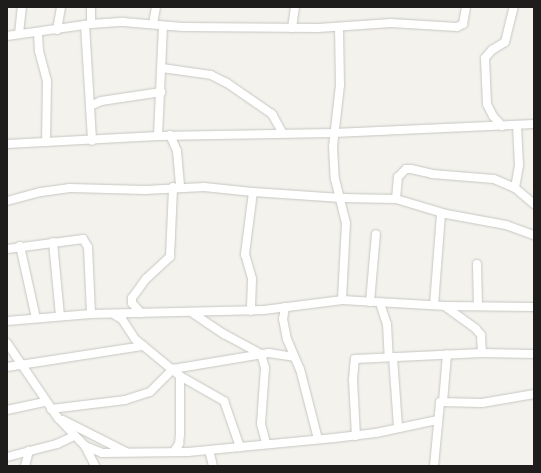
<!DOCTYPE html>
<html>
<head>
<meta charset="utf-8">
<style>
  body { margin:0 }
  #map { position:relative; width:541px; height:473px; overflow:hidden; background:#f3f2ed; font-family:Ubuntu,sans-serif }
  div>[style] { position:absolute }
  .roads { filter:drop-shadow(0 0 1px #c7c6c1) drop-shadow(0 0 1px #c7c6c1) }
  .minor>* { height:8px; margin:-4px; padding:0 4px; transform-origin:4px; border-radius:4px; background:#fff }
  span { translate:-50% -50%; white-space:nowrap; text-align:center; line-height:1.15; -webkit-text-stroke:3px #f3f2ed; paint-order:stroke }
  .frame { position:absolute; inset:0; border:8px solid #1e1d1b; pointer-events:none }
</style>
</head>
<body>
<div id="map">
  <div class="roads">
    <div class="minor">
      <i style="left:91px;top:24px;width:17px;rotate:-90deg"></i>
      <i style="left:153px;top:24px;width:17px;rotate:-80deg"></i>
      <i style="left:85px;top:25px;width:116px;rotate:86.5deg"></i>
      <i style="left:292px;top:28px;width:21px;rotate:-82deg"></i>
      <i style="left:339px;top:28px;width:57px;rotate:89deg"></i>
      <i style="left:340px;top:85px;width:61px;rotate:96.5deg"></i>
      <i style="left:333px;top:146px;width:33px;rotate:87deg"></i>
      <i style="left:335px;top:179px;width:45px;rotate:76deg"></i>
      <i style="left:346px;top:223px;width:77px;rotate:93deg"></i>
      <i style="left:57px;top:30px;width:23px;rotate:-80deg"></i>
      <i style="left:38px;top:33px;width:18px;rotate:87deg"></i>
      <i style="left:39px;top:51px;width:31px;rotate:75deg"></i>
      <i style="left:47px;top:81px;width:61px;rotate:90.9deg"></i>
      <i style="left:19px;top:34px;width:27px;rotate:-84deg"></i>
      <i style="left:7px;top:36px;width:85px;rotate:-8.1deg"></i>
      <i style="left:91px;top:24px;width:32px;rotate:-4deg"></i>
      <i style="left:123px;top:22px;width:60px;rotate:4.8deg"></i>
      <i style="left:183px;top:27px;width:135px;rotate:0.4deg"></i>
      <i style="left:318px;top:28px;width:73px;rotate:-3.9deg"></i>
      <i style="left:391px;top:23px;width:66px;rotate:3.5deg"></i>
      <i style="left:457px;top:27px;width:7px;rotate:-27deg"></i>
      <i style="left:463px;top:24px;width:17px;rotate:-80deg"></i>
      <i style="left:162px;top:68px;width:49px;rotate:8.1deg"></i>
      <i style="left:211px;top:75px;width:18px;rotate:27deg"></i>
      <i style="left:227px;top:83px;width:55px;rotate:34.6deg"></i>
      <i style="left:272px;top:114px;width:21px;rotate:61deg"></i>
      <i style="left:90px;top:106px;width:12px;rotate:-24deg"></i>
      <i style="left:101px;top:101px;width:61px;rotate:-8.5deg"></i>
      <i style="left:502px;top:126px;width:13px;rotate:-132deg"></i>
      <i style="left:493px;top:116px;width:13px;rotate:-117deg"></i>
      <i style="left:487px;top:104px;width:46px;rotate:-92.5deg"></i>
      <i style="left:485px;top:58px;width:11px;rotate:-49deg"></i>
      <i style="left:492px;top:50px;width:15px;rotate:-32deg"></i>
      <i style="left:505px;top:42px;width:36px;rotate:-76deg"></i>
      <i style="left:170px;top:135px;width:17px;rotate:66deg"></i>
      <i style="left:177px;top:151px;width:36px;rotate:85deg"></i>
      <i style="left:158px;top:136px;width:110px;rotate:-87.4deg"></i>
      <i style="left:7px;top:144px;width:151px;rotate:-3deg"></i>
      <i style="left:158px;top:136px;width:176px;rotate:-1deg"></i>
      <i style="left:334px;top:133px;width:200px;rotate:-2.6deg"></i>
      <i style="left:515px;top:188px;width:23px;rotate:-80deg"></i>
      <i style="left:519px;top:165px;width:40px;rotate:-92.9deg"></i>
      <i style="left:253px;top:192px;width:88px;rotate:3.9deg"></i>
      <i style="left:341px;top:198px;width:55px;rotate:1deg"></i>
      <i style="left:396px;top:199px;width:52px;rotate:16.7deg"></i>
      <i style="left:446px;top:214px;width:61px;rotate:10.4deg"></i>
      <i style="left:506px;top:225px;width:30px;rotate:20deg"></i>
      <i style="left:396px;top:199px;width:22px;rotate:-85deg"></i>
      <i style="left:398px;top:177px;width:11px;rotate:-45deg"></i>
      <i style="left:406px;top:169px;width:5px"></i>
      <i style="left:411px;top:169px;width:22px;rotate:13deg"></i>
      <i style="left:432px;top:174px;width:62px;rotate:4.6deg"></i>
      <i style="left:494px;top:179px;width:23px;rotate:23deg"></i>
      <i style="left:515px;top:188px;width:25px;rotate:40deg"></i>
      <i style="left:7px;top:201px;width:35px;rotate:-15deg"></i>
      <i style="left:41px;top:192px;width:29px;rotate:-8deg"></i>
      <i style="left:70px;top:188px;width:75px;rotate:1.5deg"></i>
      <i style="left:145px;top:190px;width:59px;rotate:-2.9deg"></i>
      <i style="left:204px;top:187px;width:49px;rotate:5.8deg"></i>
      <i style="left:253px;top:192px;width:63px;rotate:97.4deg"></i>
      <i style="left:245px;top:254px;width:26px;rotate:74deg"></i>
      <i style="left:252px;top:279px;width:32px;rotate:92deg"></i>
      <i style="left:53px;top:242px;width:74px;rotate:84.6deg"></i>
      <i style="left:20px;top:246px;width:74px;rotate:77.5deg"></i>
      <i style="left:7px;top:249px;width:77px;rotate:-7.5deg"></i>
      <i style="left:83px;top:239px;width:9px;rotate:58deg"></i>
      <i style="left:88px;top:247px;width:67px;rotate:87.4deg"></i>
      <i style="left:477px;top:264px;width:42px;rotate:88.6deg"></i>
      <i style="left:370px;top:302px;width:68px;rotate:-85deg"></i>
      <i style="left:380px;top:303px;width:22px;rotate:72deg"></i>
      <i style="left:387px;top:324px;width:33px;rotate:87deg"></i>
      <i style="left:434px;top:305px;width:92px;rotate:-85.6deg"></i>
      <i style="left:285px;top:307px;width:12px;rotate:99deg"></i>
      <i style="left:283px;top:319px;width:20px;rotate:79deg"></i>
      <i style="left:287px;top:339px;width:33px;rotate:67deg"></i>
      <i style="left:300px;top:369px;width:72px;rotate:75.6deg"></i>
      <i style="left:446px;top:307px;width:37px;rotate:36deg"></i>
      <i style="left:476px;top:329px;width:8px;rotate:50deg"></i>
      <i style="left:481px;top:335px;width:18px;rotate:87deg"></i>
      <i style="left:191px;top:312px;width:40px;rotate:34deg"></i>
      <i style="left:224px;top:334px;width:42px;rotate:28.4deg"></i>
      <i style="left:261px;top:354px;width:15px;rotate:74deg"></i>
      <i style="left:265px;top:368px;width:56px;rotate:94.1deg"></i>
      <i style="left:261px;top:424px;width:20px;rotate:75deg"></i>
      <i style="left:141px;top:313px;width:13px;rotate:-132deg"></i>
      <i style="left:132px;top:303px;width:5px;rotate:-90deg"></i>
      <i style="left:132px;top:298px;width:24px;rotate:-54deg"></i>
      <i style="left:146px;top:279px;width:33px;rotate:-43deg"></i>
      <i style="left:170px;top:257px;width:70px;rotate:-87.5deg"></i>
      <i style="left:115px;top:315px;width:8px;rotate:30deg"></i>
      <i style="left:122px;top:319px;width:24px;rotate:57deg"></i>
      <i style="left:135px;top:339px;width:58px;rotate:39.4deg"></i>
      <i style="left:180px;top:376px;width:51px;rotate:29.6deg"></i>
      <i style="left:224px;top:401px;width:49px;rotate:70.8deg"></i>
      <i style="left:7px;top:321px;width:84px;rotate:-4.8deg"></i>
      <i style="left:91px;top:314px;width:173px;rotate:-1.3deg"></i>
      <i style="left:264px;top:310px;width:79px;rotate:-7.3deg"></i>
      <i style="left:342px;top:300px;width:104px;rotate:3.3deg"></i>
      <i style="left:446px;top:306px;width:88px;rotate:0.7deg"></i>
      <i style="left:7px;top:343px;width:91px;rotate:55.8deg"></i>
      <i style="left:58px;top:418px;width:39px;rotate:46deg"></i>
      <i style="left:85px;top:446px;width:18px;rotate:22deg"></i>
      <i style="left:102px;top:453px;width:86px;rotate:-0.7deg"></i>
      <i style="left:188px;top:452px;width:147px;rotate:-5.5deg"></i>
      <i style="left:334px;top:438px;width:42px;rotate:-6.8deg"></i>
      <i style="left:376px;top:433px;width:62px;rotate:-12deg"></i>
      <i style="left:393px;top:357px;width:70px;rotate:85.9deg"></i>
      <i style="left:7px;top:367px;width:138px;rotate:-8.8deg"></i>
      <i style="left:443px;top:402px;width:48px;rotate:-85.2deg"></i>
      <i style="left:51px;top:409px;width:75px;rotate:-6.9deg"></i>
      <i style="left:125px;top:400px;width:26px;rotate:-18deg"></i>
      <i style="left:150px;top:392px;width:33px;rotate:-45deg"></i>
      <i style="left:173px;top:369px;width:97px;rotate:-9.5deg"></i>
      <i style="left:269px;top:353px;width:25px;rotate:9deg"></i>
      <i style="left:7px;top:410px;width:40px;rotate:-12deg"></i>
      <i style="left:63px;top:420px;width:71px;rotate:26.9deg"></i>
      <i style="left:356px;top:436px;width:56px;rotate:-93.1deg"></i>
      <i style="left:353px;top:380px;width:21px;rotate:-85deg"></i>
      <i style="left:355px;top:359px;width:127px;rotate:-2.7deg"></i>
      <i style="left:482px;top:353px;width:52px;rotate:1.1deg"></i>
      <i style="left:85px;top:446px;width:22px;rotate:63deg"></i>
      <i style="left:209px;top:450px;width:16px;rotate:76deg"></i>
      <i style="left:174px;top:451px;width:9px;rotate:-54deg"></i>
      <i style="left:179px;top:444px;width:10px;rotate:-84deg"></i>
      <i style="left:180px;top:434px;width:58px;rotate:-90deg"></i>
      <i style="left:7px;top:457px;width:52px;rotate:-14.6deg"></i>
      <i style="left:57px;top:444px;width:19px;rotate:-25deg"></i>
      <i style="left:25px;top:466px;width:16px;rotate:-75deg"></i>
      <i style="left:434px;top:466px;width:64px;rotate:-84.6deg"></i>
      <i style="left:440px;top:402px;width:42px;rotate:1.4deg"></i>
      <i style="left:482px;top:403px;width:53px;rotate:-9.8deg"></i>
    </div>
  </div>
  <div class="frame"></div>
</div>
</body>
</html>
